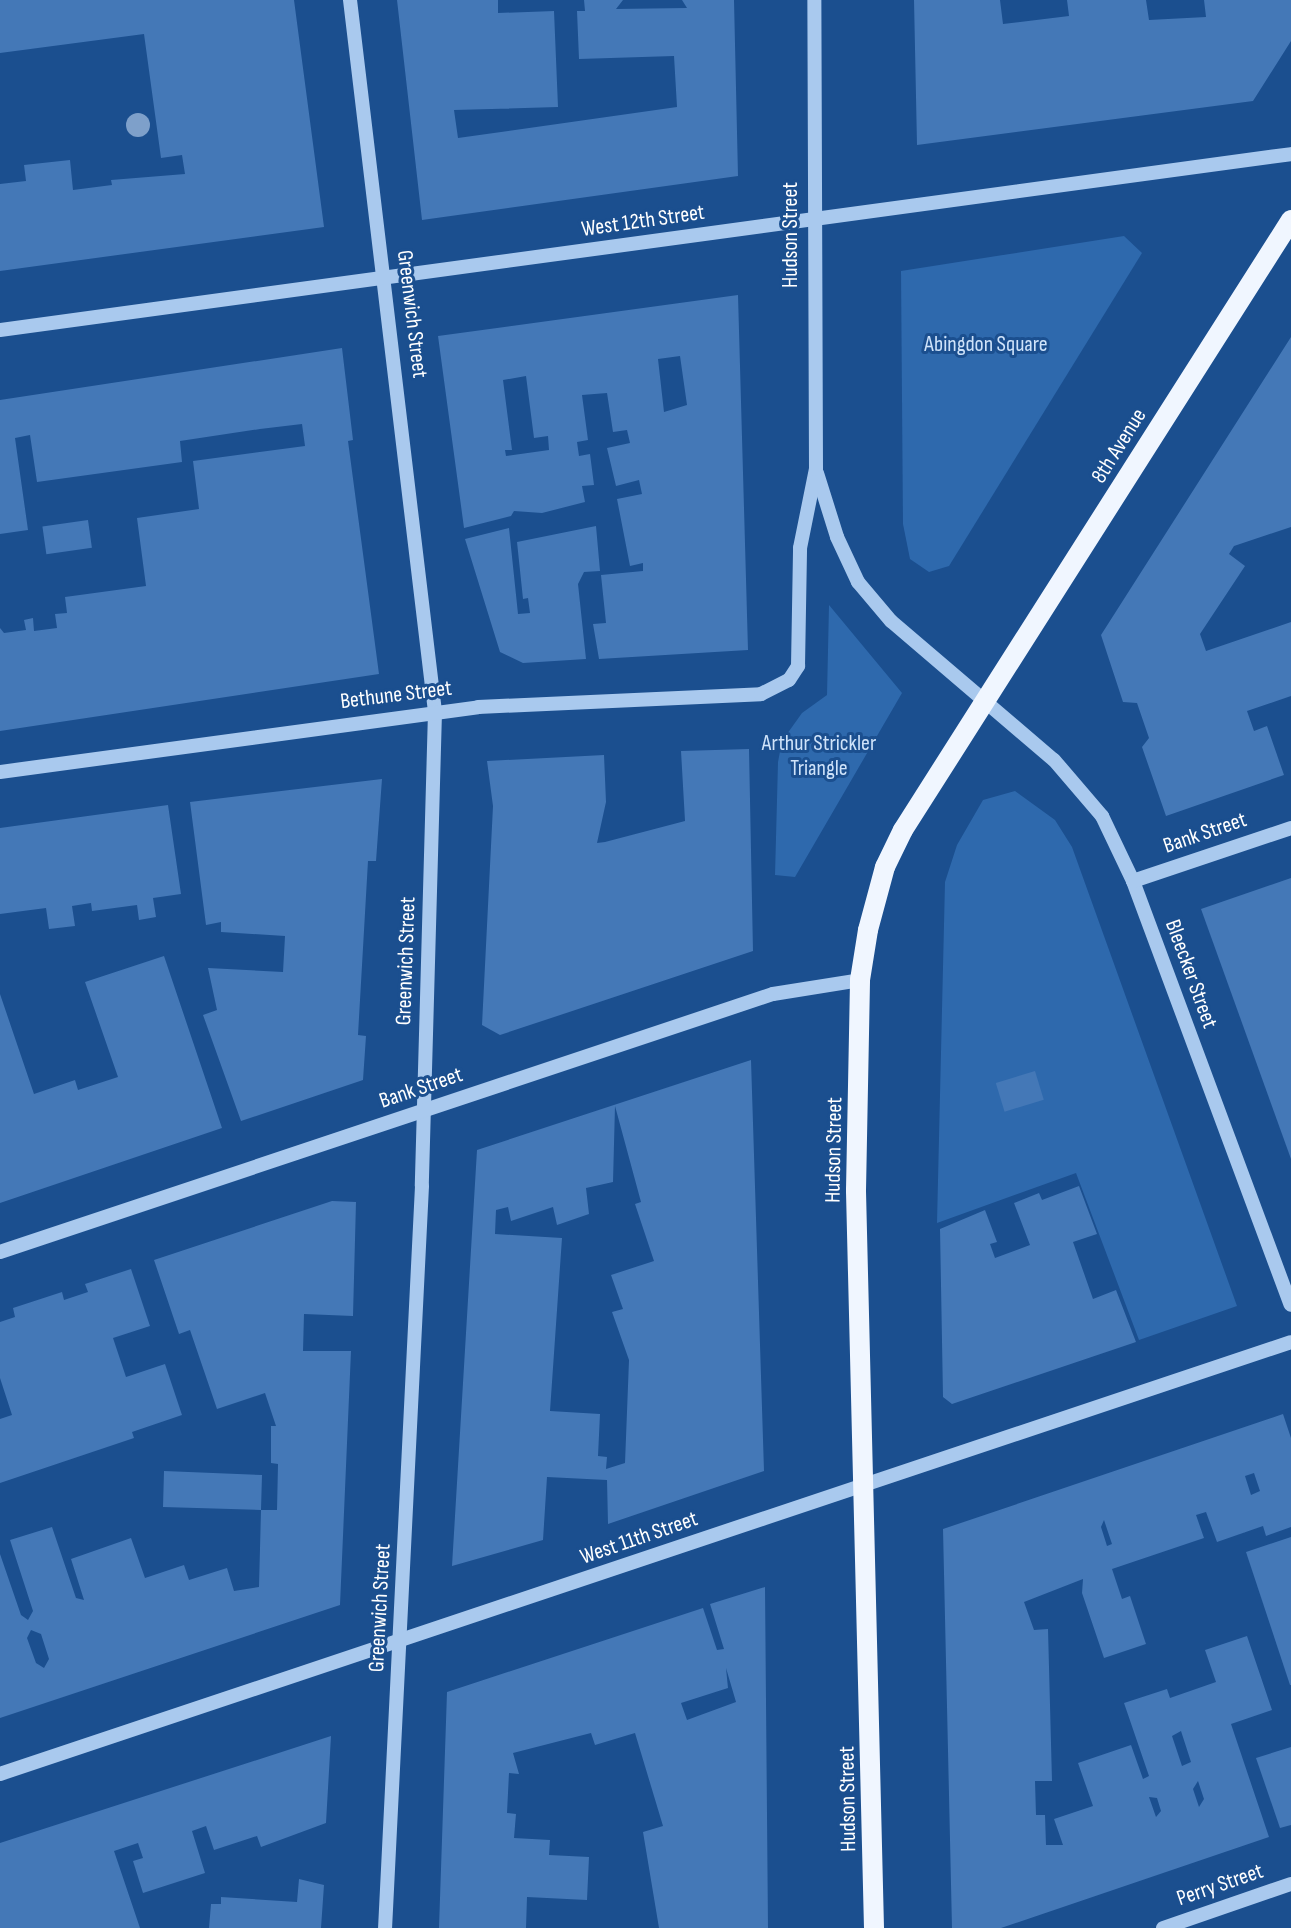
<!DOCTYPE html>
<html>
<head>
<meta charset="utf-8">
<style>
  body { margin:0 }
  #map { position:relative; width:1291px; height:1928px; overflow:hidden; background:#1b4f8f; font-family:"Sofia Sans Condensed",sans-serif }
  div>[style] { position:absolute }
  .green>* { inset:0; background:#2e69ad }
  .building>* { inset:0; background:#4478b7; transform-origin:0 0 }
  .minor>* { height:14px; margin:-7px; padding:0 7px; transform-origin:7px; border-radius:7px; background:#a9c9ee }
  .major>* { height:20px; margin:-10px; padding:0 10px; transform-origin:10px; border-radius:10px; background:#f0f6ff }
  .trees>* { width:24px; height:24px; margin:-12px; border-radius:50%; background:#7ea0ca }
  span { translate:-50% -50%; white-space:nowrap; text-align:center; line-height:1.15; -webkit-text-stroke:6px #1b4f8f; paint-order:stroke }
  .street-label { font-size:22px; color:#fff }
  .park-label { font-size:22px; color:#cfe3fa }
</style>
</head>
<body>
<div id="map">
  <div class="green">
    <i style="clip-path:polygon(1124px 236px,1142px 253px,949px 566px,929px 572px,910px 559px,903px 524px,901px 271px)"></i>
    <i style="clip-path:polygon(829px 605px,902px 693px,795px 877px,775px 875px,778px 762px,782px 741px,802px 713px,827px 695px)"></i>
    <i style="clip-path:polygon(1015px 791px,1055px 820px,1072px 847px,1237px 1306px,1139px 1340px,1076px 1173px,937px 1223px,945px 882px,957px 845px,983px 800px)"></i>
  </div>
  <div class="building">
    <i style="clip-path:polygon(0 0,294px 0,324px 227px,0 271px,0 184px,26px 181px,24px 165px,70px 160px,73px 190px,112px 185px,111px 180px,185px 174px,182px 155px,161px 158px,144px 34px,0 53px)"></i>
    <i style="clip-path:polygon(397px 0,498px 0,498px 13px,554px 11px,558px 107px,454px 110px,458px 138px,677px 107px,674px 56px,579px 59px,577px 11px,585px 11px,584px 0,623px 0,616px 9px,687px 8px,682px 0,734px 0,738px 176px,422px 220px)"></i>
    <i style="clip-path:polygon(914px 0,1000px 0,1003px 24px,1069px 16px,1067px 0,1146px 0,1149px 20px,1206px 17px,1204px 0,1291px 0,1291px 41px,1253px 101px,917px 145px)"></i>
    <i style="clip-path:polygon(evenodd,738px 295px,748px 650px,599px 659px,593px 624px,606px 623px,601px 575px,643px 571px,643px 563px,630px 566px,617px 499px,642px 494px,639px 480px,616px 486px,607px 448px,630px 443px,627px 430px,613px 432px,607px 393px,582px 395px,588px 440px,577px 442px,579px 456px,590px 454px,594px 485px,582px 486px,585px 502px,542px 513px,514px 511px,511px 516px,464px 528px,438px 336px,738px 295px,680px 356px,687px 405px,664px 412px,658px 359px,680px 356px,738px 295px,526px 376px,534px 438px,548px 436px,549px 450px,506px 456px,505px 450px,512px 450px,503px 380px,526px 376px)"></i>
    <i style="clip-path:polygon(1291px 337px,1291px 527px,1234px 546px,1229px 554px,1245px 566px,1200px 634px,1206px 651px,1291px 622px,1291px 696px,1247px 711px,1254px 731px,1267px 726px,1284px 775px,1166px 816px,1142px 747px,1149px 738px,1137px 703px,1123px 702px,1101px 635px)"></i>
    <i style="clip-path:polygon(342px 348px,353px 440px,348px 441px,379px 674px,0 731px,0 628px,4px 633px,26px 630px,24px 620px,33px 618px,34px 631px,57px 628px,55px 614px,67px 613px,65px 597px,146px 586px,137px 518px,199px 509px,193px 461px,305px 446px,302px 424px,260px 429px,180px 441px,182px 462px,37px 482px,30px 435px,15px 438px,28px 530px,0 534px,0 400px)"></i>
    <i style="left:88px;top:520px;width:28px;height:46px;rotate:82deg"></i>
    <i style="clip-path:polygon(596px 526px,600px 571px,584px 572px,578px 584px,586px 659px,523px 663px,500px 652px,465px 539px,509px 528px,518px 614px,530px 613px,528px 598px,523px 599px,517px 542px)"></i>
    <i style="clip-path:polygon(749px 749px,753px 951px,500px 1035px,482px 1025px,493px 806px,487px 761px,604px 755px,606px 802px,597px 843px,605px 842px,685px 821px,681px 751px)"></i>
    <i style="clip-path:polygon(382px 779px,376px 861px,368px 861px,358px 1035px,366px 1036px,363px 1080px,241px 1121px,203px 1015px,217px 1010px,208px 968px,283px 972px,285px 936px,221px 932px,221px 922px,206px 925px,190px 802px)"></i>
    <i style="clip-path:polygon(168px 805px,181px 894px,153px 898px,156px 917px,139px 920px,137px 905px,92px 911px,91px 903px,72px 906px,75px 926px,49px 929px,46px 908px,0 914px,0 828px)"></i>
    <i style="clip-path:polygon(1291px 878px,1291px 1159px,1201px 909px)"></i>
    <i style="clip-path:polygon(164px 956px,222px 1128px,0 1203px,0 994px,34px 1094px,75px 1080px,78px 1090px,118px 1077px,85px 982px)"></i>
    <i style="clip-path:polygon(evenodd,751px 1060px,764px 1471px,608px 1524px,607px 1480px,547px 1477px,543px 1540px,452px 1566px,477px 1150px,751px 1060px,615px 1106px,641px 1202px,635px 1204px,654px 1261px,611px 1275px,623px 1309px,612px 1312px,629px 1360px,625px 1463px,606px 1469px,607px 1457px,598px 1456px,600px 1414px,550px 1411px,562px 1238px,495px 1234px,496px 1210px,508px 1207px,511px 1221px,553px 1207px,557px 1225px,589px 1214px,586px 1188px,613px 1182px,615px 1106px)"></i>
    <i style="left:1035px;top:1071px;width:30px;height:41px;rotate:73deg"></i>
    <i style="clip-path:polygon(1079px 1186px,1097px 1234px,1073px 1242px,1093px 1299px,1116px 1290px,1136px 1342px,952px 1404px,943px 1397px,940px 1229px,985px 1210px,997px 1242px,990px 1244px,995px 1258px,1030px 1245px,1014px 1203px,1039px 1193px,1042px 1200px)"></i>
    <i style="clip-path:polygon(evenodd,332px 1201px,356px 1202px,353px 1316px,304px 1314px,303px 1351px,351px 1351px,340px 1605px,0 1718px,0 1554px,21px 1615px,28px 1620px,33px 1611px,10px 1540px,52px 1527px,76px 1598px,84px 1600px,71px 1559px,131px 1538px,145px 1578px,184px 1565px,189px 1580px,227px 1568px,234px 1591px,259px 1587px,261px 1510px,163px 1507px,164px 1471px,262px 1475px,261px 1510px,277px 1510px,278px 1464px,271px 1463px,271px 1426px,276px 1426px,265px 1393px,217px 1409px,190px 1330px,179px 1334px,154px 1260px,332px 1201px,31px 1630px,41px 1634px,49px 1659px,44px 1668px,36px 1663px,27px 1638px,31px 1630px)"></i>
    <i style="clip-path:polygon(131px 1269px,150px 1326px,113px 1338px,126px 1377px,165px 1364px,182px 1415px,132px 1432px,134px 1438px,0 1483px,0 1419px,12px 1415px,0 1378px,0 1322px,15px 1317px,13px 1308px,62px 1292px,64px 1300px,88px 1292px,85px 1284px)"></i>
    <i style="clip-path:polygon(evenodd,1283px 1414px,1291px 1438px,1291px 1527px,1266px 1536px,1263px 1526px,1217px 1542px,1206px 1512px,1196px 1515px,1204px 1538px,1112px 1569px,1122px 1599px,1130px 1596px,1146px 1644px,1104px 1658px,1082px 1593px,1083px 1579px,1024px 1602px,1034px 1630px,1048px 1629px,1052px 1781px,1035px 1781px,1036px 1815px,1045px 1815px,1046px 1845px,1063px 1845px,1054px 1819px,1093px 1806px,1078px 1763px,1131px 1745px,1143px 1779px,1149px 1776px,1124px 1703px,1167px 1689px,1170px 1698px,1216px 1682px,1205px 1650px,1247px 1636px,1272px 1710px,1231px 1724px,1269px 1837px,1001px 1928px,952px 1928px,943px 1529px,1283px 1414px,1254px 1473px,1260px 1491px,1251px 1495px,1245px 1476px,1254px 1473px,1283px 1414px,1104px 1520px,1112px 1544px,1107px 1546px,1101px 1527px,1104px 1520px,1283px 1414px,1181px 1731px,1191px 1762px,1182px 1766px,1172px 1736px,1181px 1731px,1283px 1414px,1198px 1781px,1204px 1799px,1199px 1807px,1193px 1789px,1198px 1781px,1283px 1414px,1149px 1797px,1157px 1798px,1161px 1811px,1156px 1817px,1149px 1797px)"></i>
    <i style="clip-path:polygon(1291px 1537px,1291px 1685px,1290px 1685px,1246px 1552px)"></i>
    <i style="clip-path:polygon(evenodd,765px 1587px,768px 1928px,659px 1928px,643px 1832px,663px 1826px,635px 1733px,595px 1745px,591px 1733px,513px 1753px,519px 1774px,509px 1773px,507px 1813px,516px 1814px,514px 1838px,550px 1840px,549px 1855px,589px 1857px,587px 1900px,527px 1897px,526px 1928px,439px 1928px,447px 1692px,703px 1608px,717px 1650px,724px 1649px,710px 1604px,765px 1587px,726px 1668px,736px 1702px,687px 1720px,681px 1703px,728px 1688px,726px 1668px)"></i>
    <i style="clip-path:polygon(331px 1736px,326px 1823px,261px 1847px,257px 1836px,214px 1850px,206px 1826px,192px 1831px,205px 1873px,143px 1893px,133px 1861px,143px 1858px,138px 1843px,114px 1851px,140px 1928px,0 1928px,0 1843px)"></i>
    <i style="clip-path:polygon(1291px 1747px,1291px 1825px,1280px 1828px,1256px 1758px)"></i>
    <i style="clip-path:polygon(299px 1879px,324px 1885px,321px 1928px,209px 1928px,211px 1904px,221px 1904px,221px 1897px,297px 1902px)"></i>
  </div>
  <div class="minor">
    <i style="left:350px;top:0;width:717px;rotate:83.19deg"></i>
    <i style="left:435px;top:712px;width:474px;rotate:91.6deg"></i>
    <i style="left:422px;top:1186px;width:743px;rotate:92.85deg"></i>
    <i style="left:0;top:330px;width:1303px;rotate:-7.76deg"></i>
    <i style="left:817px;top:473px;width:67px;rotate:72.6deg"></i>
    <i style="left:837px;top:537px;width:50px;rotate:65deg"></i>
    <i style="left:858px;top:582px;width:51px;rotate:49.8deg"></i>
    <i style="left:891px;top:621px;width:214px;rotate:40.5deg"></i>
    <i style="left:1054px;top:760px;width:74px;rotate:49.4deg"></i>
    <i style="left:1102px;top:816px;width:72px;rotate:64.5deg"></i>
    <i style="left:1133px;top:881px;width:452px;rotate:69.6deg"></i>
    <i style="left:0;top:772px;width:482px;rotate:-7.7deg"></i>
    <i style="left:478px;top:707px;width:283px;rotate:-2.6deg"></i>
    <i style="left:761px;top:694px;width:31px;rotate:-27deg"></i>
    <i style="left:789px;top:680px;width:17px;rotate:-57deg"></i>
    <i style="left:798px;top:666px;width:118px;rotate:-89deg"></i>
    <i style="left:800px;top:548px;width:81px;rotate:-78.6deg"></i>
    <i style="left:816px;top:469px;width:469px;rotate:-90.2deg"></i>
    <i style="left:1133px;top:881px;width:167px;rotate:-18.5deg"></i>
    <i style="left:0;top:1252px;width:815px;rotate:-18.46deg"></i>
    <i style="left:773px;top:994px;width:88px;rotate:-9.1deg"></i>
    <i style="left:0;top:1774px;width:1361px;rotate:-18.5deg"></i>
    <i style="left:1163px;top:1928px;width:135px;rotate:-19deg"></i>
  </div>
  <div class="major">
    <i style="left:874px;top:1928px;width:738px;rotate:-91.4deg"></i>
    <i style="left:856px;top:1190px;width:210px;rotate:-88.9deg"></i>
    <i style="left:860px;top:980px;width:51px;rotate:-80.9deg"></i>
    <i style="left:868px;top:930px;width:65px;rotate:-74.9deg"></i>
    <i style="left:885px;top:867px;width:41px;rotate:-64.1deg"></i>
    <i style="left:903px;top:830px;width:723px;rotate:-57.54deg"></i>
  </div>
  <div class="trees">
    <i style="left:138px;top:125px"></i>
  </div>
  <div class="street-label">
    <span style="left:643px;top:221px;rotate:-8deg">West 12th Street</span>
    <span style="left:791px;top:235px;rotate:-90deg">Hudson Street</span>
    <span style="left:412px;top:314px;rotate:83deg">Greenwich Street</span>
    <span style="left:1119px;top:446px;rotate:-58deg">8th Avenue</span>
    <span style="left:396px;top:695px;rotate:-7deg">Bethune Street</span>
    <span style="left:1205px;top:833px;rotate:-19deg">Bank Street</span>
    <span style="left:406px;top:961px;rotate:-88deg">Greenwich Street</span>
    <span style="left:1191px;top:974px;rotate:70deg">Bleecker Street</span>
    <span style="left:421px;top:1088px;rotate:-19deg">Bank Street</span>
    <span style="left:834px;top:1150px;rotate:-89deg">Hudson Street</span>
    <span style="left:639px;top:1538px;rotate:-19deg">West 11th Street</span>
    <span style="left:380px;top:1608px;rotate:-87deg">Greenwich Street</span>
    <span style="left:848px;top:1799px;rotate:-91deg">Hudson Street</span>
    <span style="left:1220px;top:1885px;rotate:-19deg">Perry Street</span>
  </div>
  <div class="park-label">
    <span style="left:986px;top:345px">Abingdon Square</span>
    <span style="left:819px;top:756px">Arthur Strickler<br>Triangle</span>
  </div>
</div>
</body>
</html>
